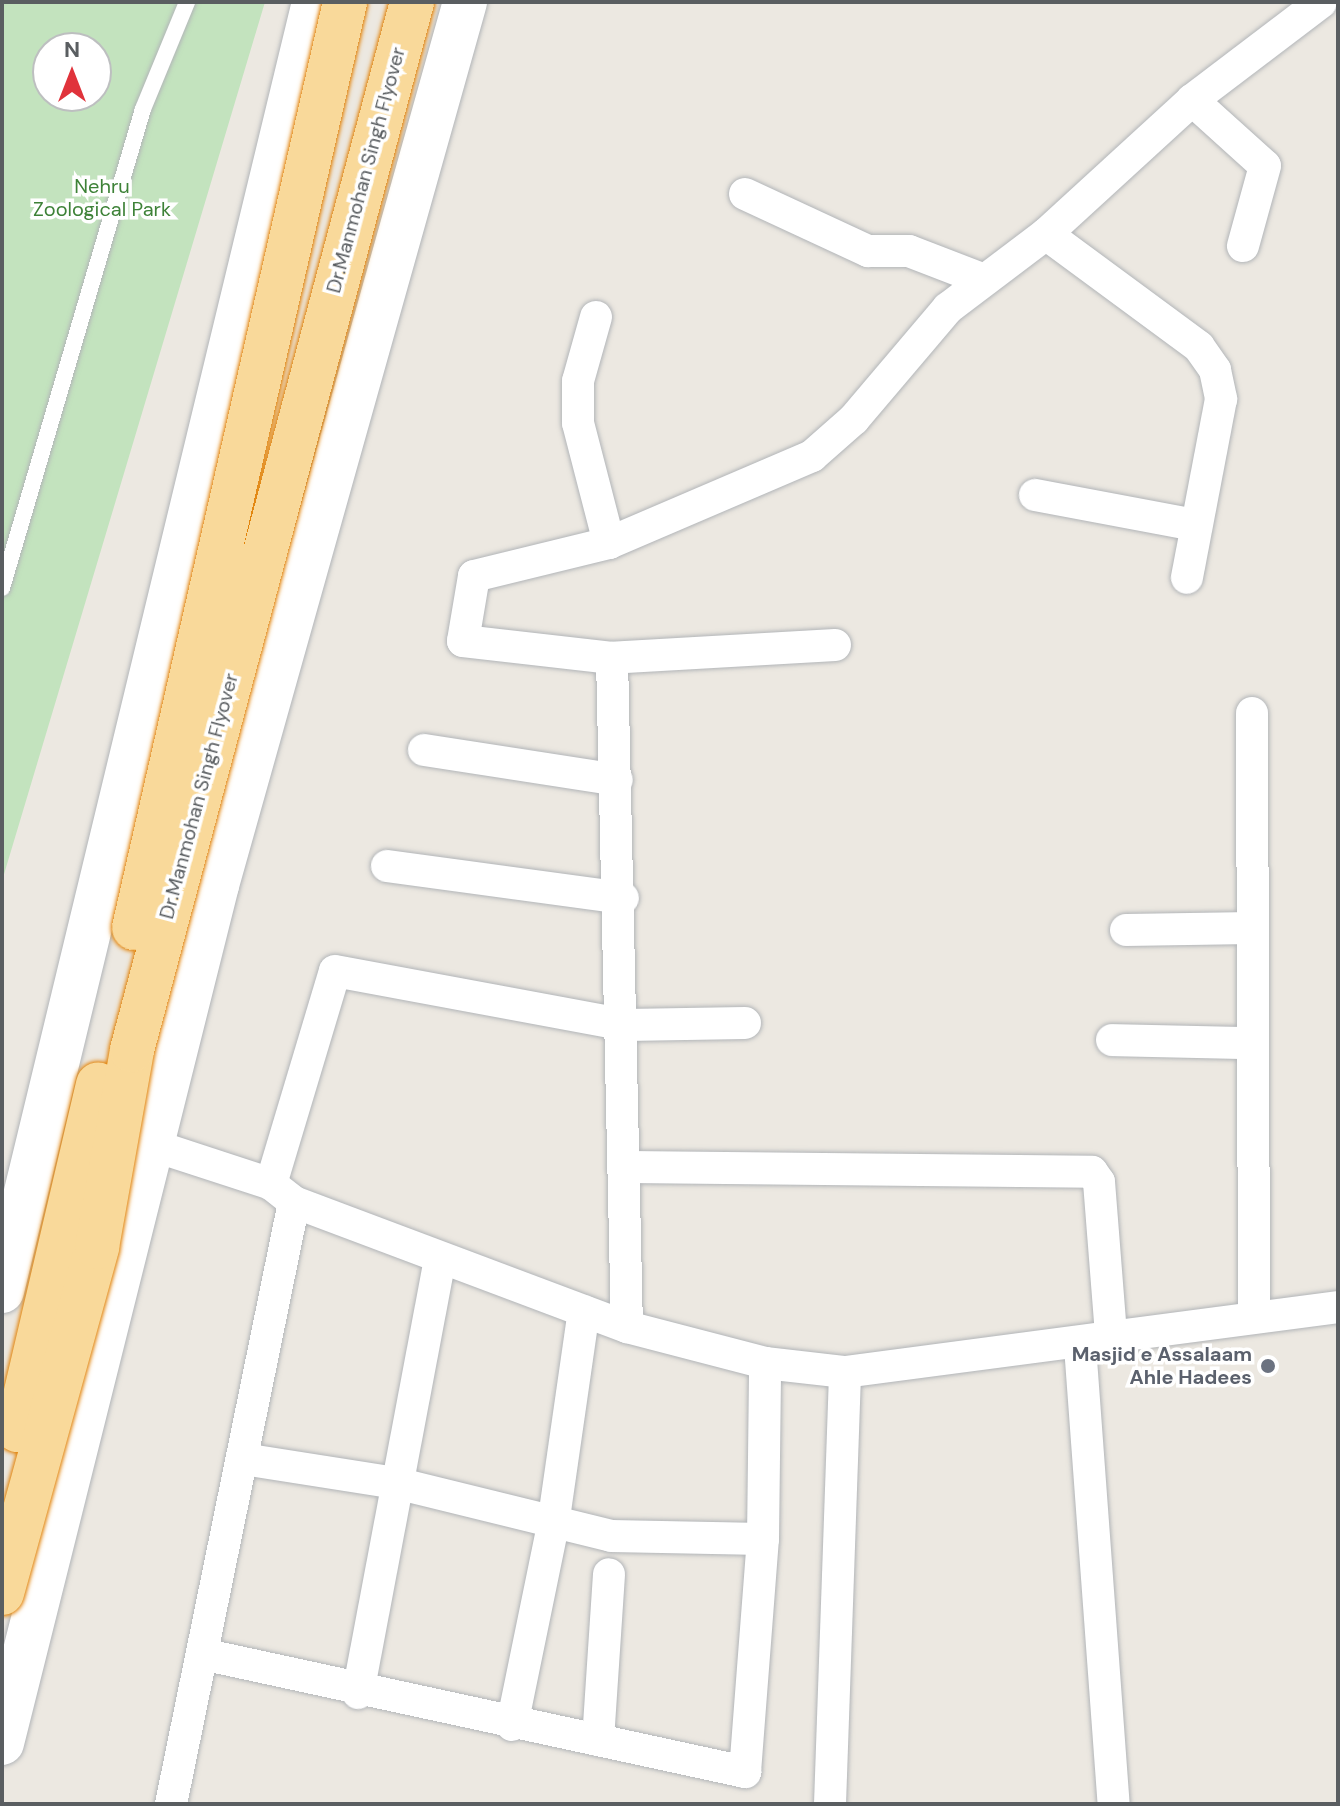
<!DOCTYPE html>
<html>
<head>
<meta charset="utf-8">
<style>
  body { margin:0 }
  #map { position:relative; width:1340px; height:1806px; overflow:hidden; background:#ece8e1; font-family:"DM Sans",sans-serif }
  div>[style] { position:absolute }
  .green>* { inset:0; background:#c3e3be }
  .roads { filter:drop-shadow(0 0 2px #b2b5b8) drop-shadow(0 0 2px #b2b5b8) }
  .service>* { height:16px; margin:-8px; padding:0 8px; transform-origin:8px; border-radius:8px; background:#fff }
  .minor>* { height:32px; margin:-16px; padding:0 16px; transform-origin:16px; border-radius:16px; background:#fff }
  .secondary>* { height:44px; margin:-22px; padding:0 22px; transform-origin:22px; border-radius:22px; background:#fff }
  .bridges { filter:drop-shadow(0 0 2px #e2840b) drop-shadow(0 0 2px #e2840b) }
  .trunk-bridge>* { height:44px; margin:-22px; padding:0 22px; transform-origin:22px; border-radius:22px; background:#f9d99a }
  .dots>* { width:22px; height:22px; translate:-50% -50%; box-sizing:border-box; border:4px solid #fff; border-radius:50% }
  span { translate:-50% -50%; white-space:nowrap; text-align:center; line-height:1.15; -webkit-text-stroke:7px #fff; paint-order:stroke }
  .street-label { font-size:20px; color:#5a5e61 }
  .park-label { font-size:20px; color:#3e8238 }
  .worship-label { font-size:20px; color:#5b616d; font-weight:700 }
  .right { translate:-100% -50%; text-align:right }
  .frame { position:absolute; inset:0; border:4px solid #5a5e61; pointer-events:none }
  .north { position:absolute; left:32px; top:32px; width:80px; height:80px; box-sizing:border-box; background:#fff; border:2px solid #bdbfc0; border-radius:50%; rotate:0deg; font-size:22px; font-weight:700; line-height:32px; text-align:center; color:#5a5e61 }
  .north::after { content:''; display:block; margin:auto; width:28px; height:36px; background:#e0333b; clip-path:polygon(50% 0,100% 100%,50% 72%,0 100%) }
</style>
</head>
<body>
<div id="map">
  <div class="green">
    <i style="clip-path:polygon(evenodd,2px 2px,265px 2px,2px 881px,2px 2px,48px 48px,96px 48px,96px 96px,48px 96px,48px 48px)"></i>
  </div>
  <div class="roads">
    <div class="service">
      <i style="left:2px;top:588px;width:499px;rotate:-73.6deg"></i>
      <i style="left:143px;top:109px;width:116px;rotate:-67.6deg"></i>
    </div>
    <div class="minor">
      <i style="left:1192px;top:100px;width:98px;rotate:42.1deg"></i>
      <i style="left:1265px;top:166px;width:83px;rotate:105.4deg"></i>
      <i style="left:745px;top:194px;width:136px;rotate:24.9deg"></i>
      <i style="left:868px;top:251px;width:41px"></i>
      <i style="left:909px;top:251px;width:80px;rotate:21.1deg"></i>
      <i style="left:1046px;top:234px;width:190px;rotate:36.4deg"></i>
      <i style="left:1199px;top:347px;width:28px;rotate:55deg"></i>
      <i style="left:1215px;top:370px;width:30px;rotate:78deg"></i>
      <i style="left:1221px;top:399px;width:182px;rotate:100.8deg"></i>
      <i style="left:596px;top:317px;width:66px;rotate:105.7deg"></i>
      <i style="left:578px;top:381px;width:42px;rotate:90deg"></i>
      <i style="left:578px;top:423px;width:124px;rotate:75.5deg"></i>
      <i style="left:1035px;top:495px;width:163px;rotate:10.6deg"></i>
      <i style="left:835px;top:645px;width:223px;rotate:176.7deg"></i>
      <i style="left:612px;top:658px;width:150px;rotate:-173.5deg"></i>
      <i style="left:463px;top:641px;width:66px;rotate:-80.4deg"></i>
      <i style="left:474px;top:576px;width:139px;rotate:-13.7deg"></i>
      <i style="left:609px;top:543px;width:221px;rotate:-23.2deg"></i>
      <i style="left:812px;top:456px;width:56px;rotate:-41.4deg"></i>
      <i style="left:854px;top:419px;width:145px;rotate:-49.7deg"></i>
      <i style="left:948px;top:308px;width:123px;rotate:-37.1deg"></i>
      <i style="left:1046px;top:234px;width:198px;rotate:-42.5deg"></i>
      <i style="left:1192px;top:100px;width:162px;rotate:-37.2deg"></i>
      <i style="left:612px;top:658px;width:669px;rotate:88.72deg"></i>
      <i style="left:1252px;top:713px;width:601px;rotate:89.81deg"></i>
      <i style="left:424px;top:750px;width:195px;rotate:8.8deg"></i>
      <i style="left:387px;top:866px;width:238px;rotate:7.7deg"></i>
      <i style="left:1126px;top:930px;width:126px;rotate:-0.9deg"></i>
      <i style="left:1112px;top:1040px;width:136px;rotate:1.3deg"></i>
      <i style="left:155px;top:1146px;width:122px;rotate:18.1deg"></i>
      <i style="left:271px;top:1184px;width:29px;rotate:38deg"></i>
      <i style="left:294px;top:1202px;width:356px;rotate:20.6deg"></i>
      <i style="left:627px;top:1327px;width:143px;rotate:14.6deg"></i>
      <i style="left:765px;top:1363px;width:81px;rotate:6.4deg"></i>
      <i style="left:845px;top:1372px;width:497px;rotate:-7.5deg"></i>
      <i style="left:628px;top:1167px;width:464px;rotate:0.6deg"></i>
      <i style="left:1092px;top:1172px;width:12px;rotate:55deg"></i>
      <i style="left:1099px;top:1182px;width:152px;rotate:85.5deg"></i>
      <i style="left:271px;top:1184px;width:222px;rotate:-73.3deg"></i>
      <i style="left:335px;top:971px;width:296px;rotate:10.5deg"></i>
      <i style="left:626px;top:1025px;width:119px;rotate:-1deg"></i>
      <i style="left:1080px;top:1346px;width:459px;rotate:85.8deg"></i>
      <i style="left:243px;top:1459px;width:155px;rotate:8.9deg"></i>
      <i style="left:396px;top:1483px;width:221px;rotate:13.8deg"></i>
      <i style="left:611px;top:1536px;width:152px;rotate:1.1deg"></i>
      <i style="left:202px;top:1654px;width:556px;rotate:12.26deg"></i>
      <i style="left:745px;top:1772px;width:234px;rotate:-85.6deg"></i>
      <i style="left:763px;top:1539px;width:176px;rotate:-89.3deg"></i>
      <i style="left:358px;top:1693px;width:441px;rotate:-79.3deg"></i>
      <i style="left:512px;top:1725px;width:204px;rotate:-78.4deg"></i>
      <i style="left:553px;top:1525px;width:216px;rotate:-81.8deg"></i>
      <i style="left:598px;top:1740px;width:166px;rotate:-86.2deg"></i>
      <i style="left:171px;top:1804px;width:614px;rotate:-78.45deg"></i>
      <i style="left:830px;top:1804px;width:432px;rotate:-88deg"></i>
    </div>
    <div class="secondary">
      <i style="left:2px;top:1291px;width:1326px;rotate:-76.39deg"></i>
      <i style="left:2px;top:1743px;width:885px;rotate:-75.93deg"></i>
      <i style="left:217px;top:885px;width:917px;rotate:-74.31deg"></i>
    </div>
  </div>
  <div class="bridges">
    <div class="trunk-bridge">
      <i style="left:134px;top:928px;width:950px;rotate:-77.16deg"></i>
      <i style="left:17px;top:1430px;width:355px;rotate:-76.8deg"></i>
      <i style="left:2px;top:1593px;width:359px;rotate:-74.6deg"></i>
      <i style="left:97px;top:1247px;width:200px;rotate:-79.9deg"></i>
      <i style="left:132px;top:1050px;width:1085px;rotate:-75.04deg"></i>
    </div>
  </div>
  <div class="dots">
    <i style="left:1268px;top:1366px;background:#6b7280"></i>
  </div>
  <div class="street-label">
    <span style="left:366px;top:170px;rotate:-75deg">Dr.Manmohan Singh Flyover</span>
    <span style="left:199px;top:796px;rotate:-75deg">Dr.Manmohan Singh Flyover</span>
  </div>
  <div class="park-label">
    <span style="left:102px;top:198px">Nehru<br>Zoological Park</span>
  </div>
  <div class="worship-label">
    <span class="right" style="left:1252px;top:1366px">Masjid e Assalaam<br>Ahle Hadees</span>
  </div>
  <div class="frame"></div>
  <div class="north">N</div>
</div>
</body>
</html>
